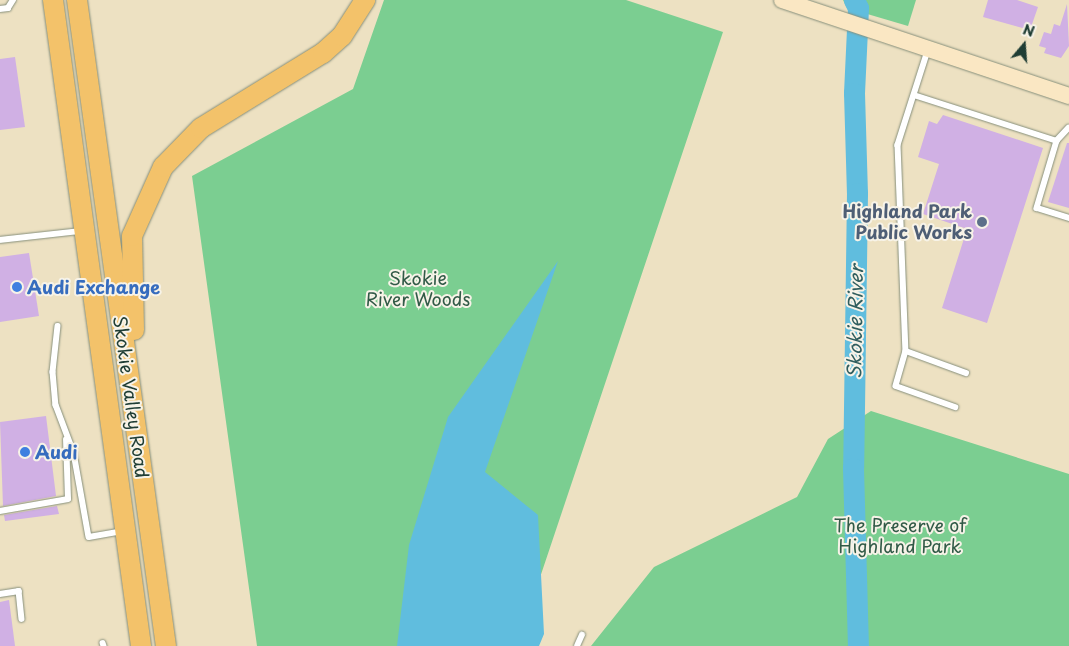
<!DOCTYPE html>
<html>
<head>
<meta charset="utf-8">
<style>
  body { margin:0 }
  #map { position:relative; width:1069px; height:646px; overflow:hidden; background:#ede1c2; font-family:"Playpen Sans",sans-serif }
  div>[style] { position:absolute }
  .green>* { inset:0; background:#7bce91 }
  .water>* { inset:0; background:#60bdde }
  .river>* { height:21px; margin:-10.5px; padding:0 10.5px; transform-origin:10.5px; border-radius:10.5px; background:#60bdde }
  .building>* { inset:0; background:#d0b0e4 }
  .roads { filter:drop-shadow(0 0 1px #868f7b) drop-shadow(0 0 1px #868f7b) }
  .service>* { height:5.5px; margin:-2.75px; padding:0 2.75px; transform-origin:2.75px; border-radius:2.75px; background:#fff }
  .secondary>* { height:16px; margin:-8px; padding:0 8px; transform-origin:8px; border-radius:8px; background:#fae7c3 }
  .trunk>* { height:20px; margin:-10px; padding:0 10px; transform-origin:10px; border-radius:10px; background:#f3c26a }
  .dots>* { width:14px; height:14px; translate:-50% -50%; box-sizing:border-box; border:2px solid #f7f3e8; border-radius:50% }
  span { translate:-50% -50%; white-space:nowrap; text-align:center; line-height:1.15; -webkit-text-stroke:4px #f7f3e8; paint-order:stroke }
  .service-label { font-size:18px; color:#4e5e75; font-weight:700 }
  .right { translate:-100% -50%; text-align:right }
  .park-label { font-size:18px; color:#315a47 }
  .shop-label { font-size:18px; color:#366cbe; font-weight:700 }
  .left { translate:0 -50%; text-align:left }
  .street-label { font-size:18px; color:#1f3d34 }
  .water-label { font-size:19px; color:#2f5d5e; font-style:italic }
  .north { position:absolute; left:999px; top:20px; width:50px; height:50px; -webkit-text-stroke:4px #f7f3e8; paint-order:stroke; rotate:18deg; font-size:14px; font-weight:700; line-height:20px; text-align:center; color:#1f3d34 }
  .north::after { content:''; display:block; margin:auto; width:18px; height:22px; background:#1f3d34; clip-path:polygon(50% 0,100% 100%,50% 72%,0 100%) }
</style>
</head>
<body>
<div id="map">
  <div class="green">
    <i style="clip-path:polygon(384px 0,626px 0,723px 32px,517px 646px,257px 646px,192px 176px,353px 89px)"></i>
    <i style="clip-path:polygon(843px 0,916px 0,908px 26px,847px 8px)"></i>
    <i style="clip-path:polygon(871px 411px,1069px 474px,1069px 646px,591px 646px,654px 567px,797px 497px,828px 439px)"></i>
  </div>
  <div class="water">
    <i style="clip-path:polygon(558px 261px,485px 472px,538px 515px,544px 634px,539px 646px,397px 646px,409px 545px,448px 417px)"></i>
  </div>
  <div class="river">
    <i style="left:854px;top:0;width:9px;rotate:63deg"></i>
    <i style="left:858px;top:8px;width:85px;rotate:92.7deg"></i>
    <i style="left:854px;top:93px;width:100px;rotate:88.3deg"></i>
    <i style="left:857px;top:193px;width:275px;rotate:90.8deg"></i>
    <i style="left:853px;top:468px;width:178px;rotate:88.4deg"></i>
  </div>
  <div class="building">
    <i style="clip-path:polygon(988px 0,1017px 0,1038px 7px,1030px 30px,983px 17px)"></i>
    <i style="clip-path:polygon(1067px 4px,1069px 46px,1061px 58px,1044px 53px,1046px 48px,1039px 46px,1044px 32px,1051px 34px,1054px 24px,1060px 26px)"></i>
    <i style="clip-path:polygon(15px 57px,25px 127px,0 130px,0 59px)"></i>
    <i style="clip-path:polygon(943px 115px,1043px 148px,987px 323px,942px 308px,967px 229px,923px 214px,939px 164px,918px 157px,929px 121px,937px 124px)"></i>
    <i style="clip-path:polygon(1067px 143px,1069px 143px,1069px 208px,1048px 202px)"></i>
    <i style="clip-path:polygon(29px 253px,39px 316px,0 322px,0 257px)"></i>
    <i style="clip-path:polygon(46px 416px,56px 496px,3px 506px,0 422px)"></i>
    <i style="clip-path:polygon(57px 506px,59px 514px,5px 521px,4px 515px)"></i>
    <i style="clip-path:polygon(9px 600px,15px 646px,0 646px,0 602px)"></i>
  </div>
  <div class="roads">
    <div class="service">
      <i style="left:0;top:9px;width:8px;rotate:-7deg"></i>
      <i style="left:8px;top:8px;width:9px;rotate:-58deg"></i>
      <i style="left:928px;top:51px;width:99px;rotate:107.7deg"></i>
      <i style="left:898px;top:145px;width:206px;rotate:87.8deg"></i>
      <i style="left:906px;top:351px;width:36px;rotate:106deg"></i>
      <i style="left:896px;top:386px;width:63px;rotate:19.6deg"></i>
      <i style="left:914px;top:95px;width:150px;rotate:17.8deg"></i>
      <i style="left:1069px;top:128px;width:18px;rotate:133deg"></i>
      <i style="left:1057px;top:141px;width:70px;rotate:106.6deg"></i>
      <i style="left:1037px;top:208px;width:34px;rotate:17deg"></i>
      <i style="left:0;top:240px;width:81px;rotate:-6.4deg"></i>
      <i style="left:58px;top:326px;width:46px;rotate:96.2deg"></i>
      <i style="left:53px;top:372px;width:33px;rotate:85deg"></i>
      <i style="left:56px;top:405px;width:51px;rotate:69.4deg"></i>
      <i style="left:74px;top:453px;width:85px;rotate:79.9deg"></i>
      <i style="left:89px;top:537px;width:35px;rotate:-10deg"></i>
      <i style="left:906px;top:351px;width:64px;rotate:20.1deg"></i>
      <i style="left:0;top:511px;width:69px;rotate:-10deg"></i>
      <i style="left:68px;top:499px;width:59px;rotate:-91.9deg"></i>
      <i style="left:0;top:594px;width:19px;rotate:-9deg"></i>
      <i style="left:19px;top:591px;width:28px;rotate:84deg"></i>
      <i style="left:103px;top:643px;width:3px;rotate:72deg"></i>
      <i style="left:577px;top:646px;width:12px;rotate:-66deg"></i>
    </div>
    <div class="secondary">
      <i style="left:782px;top:0;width:303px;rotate:18.5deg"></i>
    </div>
    <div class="trunk">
      <i style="left:53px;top:0;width:652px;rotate:82.24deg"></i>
      <i style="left:77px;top:0;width:652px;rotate:82.16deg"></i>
      <i style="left:134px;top:330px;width:94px;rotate:-91.2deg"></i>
      <i style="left:132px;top:236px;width:76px;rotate:-65.8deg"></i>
      <i style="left:163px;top:167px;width:54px;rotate:-45.7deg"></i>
      <i style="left:201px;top:128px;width:143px;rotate:-31.6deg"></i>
      <i style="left:323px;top:53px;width:25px;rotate:-42deg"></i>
      <i style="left:342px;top:36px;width:43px;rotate:-57.4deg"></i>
    </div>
  </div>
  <div class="dots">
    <i style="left:982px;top:222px;background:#5c6f8a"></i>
    <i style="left:17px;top:287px;background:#3f7fe0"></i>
    <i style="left:25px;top:452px;background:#3f7fe0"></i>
  </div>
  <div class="service-label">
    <span class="right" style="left:972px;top:222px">Highland Park<br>Public Works</span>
  </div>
  <div class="park-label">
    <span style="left:418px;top:289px">Skokie<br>River Woods</span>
    <span style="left:900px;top:536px">The Preserve of<br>Highland Park</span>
  </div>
  <div class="shop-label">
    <span class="left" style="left:27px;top:287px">Audi Exchange</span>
    <span class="left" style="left:35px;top:452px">Audi</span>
  </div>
  <div class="street-label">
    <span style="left:131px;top:397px;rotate:82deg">Skokie Valley Road</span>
  </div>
  <div class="water-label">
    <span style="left:855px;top:322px;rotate:-89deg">Skokie River</span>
  </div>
  <div class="north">N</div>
</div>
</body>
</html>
